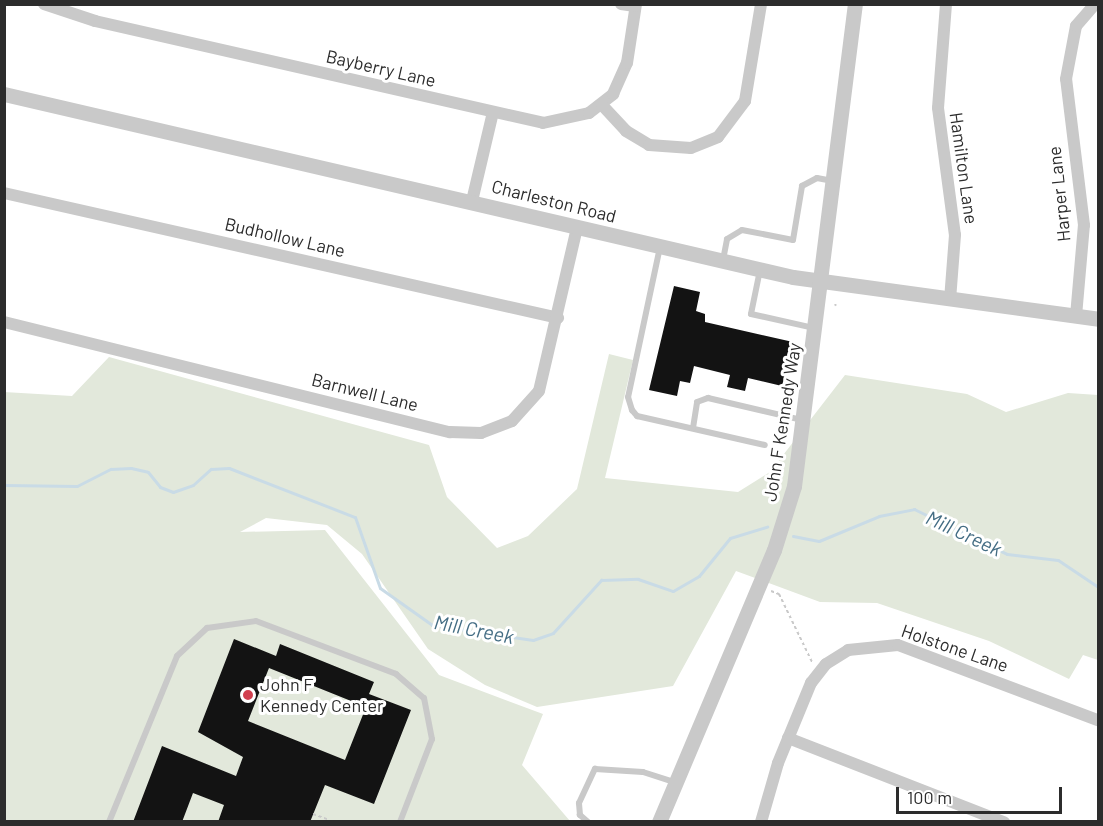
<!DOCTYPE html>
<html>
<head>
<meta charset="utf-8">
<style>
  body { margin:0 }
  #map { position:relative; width:1103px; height:826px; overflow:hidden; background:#fff; font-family:Barlow,sans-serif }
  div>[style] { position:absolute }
  .green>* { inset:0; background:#e2e8db }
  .stream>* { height:3px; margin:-1.5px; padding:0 1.5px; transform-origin:1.5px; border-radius:1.5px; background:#c9dbe6 }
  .building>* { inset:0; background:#131313 }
  .path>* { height:2px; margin-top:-1px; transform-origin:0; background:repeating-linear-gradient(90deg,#c9c9c9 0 3px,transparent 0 6px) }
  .service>* { height:6px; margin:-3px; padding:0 3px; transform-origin:3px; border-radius:3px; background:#c9c9c9 }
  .minor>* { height:12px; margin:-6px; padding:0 6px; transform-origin:6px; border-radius:6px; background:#c9c9c9 }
  .tertiary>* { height:15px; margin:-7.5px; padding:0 7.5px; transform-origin:7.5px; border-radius:7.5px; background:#c9c9c9 }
  .dots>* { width:16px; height:16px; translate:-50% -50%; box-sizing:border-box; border:3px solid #fff; border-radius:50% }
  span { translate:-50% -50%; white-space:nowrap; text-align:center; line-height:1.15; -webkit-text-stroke:6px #fff; paint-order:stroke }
  .street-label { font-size:18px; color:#2c2c2c }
  .poi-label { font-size:18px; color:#2c2c2c }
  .left { translate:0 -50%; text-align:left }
  .water-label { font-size:20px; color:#446d84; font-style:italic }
  .frame { position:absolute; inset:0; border:6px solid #2c2c2c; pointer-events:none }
  .scale { position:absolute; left:896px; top:787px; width:166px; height:27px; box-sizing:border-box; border:3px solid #2c2c2c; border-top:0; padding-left:8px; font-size:18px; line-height:21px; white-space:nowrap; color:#2c2c2c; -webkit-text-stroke:4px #fff; paint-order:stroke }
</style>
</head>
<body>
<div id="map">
  <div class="green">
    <i style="clip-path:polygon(609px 354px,633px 360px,605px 478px,738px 492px,770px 472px,845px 375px,967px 394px,1006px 412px,1068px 393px,1098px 395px,1098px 660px,1083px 655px,1069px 679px,989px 641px,877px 603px,820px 602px,736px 571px,673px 686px,537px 707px,485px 685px,428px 649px,362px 554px,327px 525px,266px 518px,240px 532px,325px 530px,439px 675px,543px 714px,522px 765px,570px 821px,5px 821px,4px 392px,72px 396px,109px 357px,429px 445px,447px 497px,497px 548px,528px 536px,577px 489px)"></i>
  </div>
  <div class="stream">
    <i style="left:4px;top:485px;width:73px;rotate:0.8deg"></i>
    <i style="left:77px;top:486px;width:38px;rotate:-27deg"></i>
    <i style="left:111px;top:469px;width:20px;rotate:-3deg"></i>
    <i style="left:131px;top:468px;width:17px;rotate:13deg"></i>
    <i style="left:148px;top:472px;width:19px;rotate:51deg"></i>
    <i style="left:160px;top:487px;width:14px;rotate:21deg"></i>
    <i style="left:173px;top:492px;width:21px;rotate:-19deg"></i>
    <i style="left:193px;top:485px;width:24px;rotate:-42deg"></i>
    <i style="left:211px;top:469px;width:18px;rotate:-3deg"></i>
    <i style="left:229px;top:468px;width:135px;rotate:21.3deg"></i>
    <i style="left:355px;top:517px;width:75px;rotate:70.6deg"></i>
    <i style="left:380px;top:588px;width:64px;rotate:35.4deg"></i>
    <i style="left:432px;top:625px;width:102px;rotate:8.4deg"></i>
    <i style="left:533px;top:640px;width:21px;rotate:-19deg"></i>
    <i style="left:553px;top:633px;width:72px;rotate:-47.8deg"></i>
    <i style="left:601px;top:580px;width:37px;rotate:-2deg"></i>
    <i style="left:638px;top:579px;width:37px;rotate:19deg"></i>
    <i style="left:673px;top:591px;width:30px;rotate:-30deg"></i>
    <i style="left:699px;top:576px;width:49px;rotate:-50.8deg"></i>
    <i style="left:730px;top:538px;width:39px;rotate:-17deg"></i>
    <i style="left:793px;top:536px;width:26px;rotate:11deg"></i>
    <i style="left:819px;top:541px;width:65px;rotate:-22.6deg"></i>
    <i style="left:879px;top:516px;width:36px;rotate:-11deg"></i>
    <i style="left:914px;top:509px;width:103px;rotate:25.8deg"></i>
    <i style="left:1007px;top:554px;width:51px;rotate:6.7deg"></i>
    <i style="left:1058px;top:560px;width:48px;rotate:34deg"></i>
  </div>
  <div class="building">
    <i style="clip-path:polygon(674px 286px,700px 292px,696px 311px,705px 314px,705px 322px,793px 342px,782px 386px,748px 378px,745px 391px,727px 387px,730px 375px,694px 366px,690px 383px,680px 381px,677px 396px,649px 390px)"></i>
    <i style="clip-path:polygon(evenodd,234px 639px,276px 656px,280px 644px,374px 682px,369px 694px,411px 710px,374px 804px,325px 785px,310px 822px,218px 822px,224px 805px,193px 793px,182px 822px,133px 822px,162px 746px,236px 776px,243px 757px,198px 732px,234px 639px,269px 668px,366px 707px,345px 760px,248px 721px,269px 668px)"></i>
  </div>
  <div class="path">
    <i style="left:835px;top:304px;width:2px;rotate:63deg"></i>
    <i style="left:771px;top:591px;width:9px;rotate:21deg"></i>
    <i style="left:779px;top:594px;width:76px;rotate:64.1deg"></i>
    <i style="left:313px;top:814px;width:15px;rotate:20deg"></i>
  </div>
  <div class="service">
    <i style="left:660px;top:247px;width:153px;rotate:102deg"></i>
    <i style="left:628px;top:397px;width:14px;rotate:73deg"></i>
    <i style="left:632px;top:410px;width:8px;rotate:50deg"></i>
    <i style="left:637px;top:416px;width:131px;rotate:12.8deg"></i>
    <i style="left:723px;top:260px;width:21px;rotate:-79deg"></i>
    <i style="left:727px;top:239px;width:17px;rotate:-31deg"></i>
    <i style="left:742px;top:230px;width:52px;rotate:11.1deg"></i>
    <i style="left:793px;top:240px;width:55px;rotate:-80.5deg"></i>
    <i style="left:802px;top:186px;width:17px;rotate:-28deg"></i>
    <i style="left:817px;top:178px;width:16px;rotate:11deg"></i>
    <i style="left:760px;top:270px;width:45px;rotate:101.6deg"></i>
    <i style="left:751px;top:314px;width:65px;rotate:12.5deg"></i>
    <i style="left:693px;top:428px;width:26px;rotate:-81deg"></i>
    <i style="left:697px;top:402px;width:12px;rotate:-20deg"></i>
    <i style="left:708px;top:398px;width:97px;rotate:13.2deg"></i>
    <i style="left:109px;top:822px;width:179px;rotate:-67.7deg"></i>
    <i style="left:177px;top:656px;width:41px;rotate:-43deg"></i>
    <i style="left:207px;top:628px;width:49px;rotate:-8.1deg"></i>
    <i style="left:256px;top:621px;width:150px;rotate:20.7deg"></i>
    <i style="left:396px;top:674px;width:37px;rotate:41deg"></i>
    <i style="left:424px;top:698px;width:42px;rotate:79deg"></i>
    <i style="left:432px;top:739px;width:89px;rotate:111.1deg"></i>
    <i style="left:588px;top:822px;width:11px;rotate:-139deg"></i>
    <i style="left:580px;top:815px;width:12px;rotate:-95deg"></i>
    <i style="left:579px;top:803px;width:38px;rotate:-65deg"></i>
    <i style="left:595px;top:769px;width:48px;rotate:3.6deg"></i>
    <i style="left:643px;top:772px;width:33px;rotate:18deg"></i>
  </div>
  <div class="minor">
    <i style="left:44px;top:4px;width:54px;rotate:18.4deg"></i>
    <i style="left:95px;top:21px;width:459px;rotate:12.8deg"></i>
    <i style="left:543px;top:123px;width:47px;rotate:-12.3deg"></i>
    <i style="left:589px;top:113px;width:31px;rotate:-38deg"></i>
    <i style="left:613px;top:94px;width:34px;rotate:-66deg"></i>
    <i style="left:627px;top:63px;width:60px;rotate:-81.3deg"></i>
    <i style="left:621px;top:4px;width:14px;rotate:8deg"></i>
    <i style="left:946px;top:4px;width:104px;rotate:94.4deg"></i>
    <i style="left:938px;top:108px;width:128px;rotate:82.4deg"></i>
    <i style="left:955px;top:235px;width:65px;rotate:94.4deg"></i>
    <i style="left:602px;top:105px;width:35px;rotate:47deg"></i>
    <i style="left:626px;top:131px;width:27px;rotate:31deg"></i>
    <i style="left:649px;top:145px;width:42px;rotate:4.1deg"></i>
    <i style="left:691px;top:148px;width:29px;rotate:-22deg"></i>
    <i style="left:718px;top:137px;width:45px;rotate:-53.1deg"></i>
    <i style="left:745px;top:101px;width:98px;rotate:-80.6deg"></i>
    <i style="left:4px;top:193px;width:568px;rotate:12.71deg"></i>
    <i style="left:472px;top:201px;width:91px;rotate:-76.7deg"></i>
    <i style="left:1076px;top:316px;width:91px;rotate:-85deg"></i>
    <i style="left:1084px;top:225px;width:147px;rotate:-97deg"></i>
    <i style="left:1066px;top:79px;width:54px;rotate:-79.3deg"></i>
    <i style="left:1076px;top:26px;width:29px;rotate:-49deg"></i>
    <i style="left:4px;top:322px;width:459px;rotate:13.9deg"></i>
    <i style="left:450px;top:432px;width:31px;rotate:2deg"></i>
    <i style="left:481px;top:433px;width:33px;rotate:-21deg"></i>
    <i style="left:512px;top:421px;width:40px;rotate:-48deg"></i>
    <i style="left:539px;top:391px;width:167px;rotate:-76.9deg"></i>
    <i style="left:788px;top:738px;width:232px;rotate:21.3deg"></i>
    <i style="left:761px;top:822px;width:61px;rotate:-73.9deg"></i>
    <i style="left:778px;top:763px;width:87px;rotate:-67.6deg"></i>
    <i style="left:811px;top:683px;width:24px;rotate:-52deg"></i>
    <i style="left:826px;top:664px;width:26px;rotate:-32deg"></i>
    <i style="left:848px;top:650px;width:50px;rotate:-5.7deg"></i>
    <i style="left:898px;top:645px;width:214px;rotate:20.6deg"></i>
  </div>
  <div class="tertiary">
    <i style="left:4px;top:94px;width:810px;rotate:13.06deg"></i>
    <i style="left:793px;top:277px;width:308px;rotate:7.8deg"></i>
    <i style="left:659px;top:822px;width:295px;rotate:-67.1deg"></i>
    <i style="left:774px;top:550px;width:67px;rotate:-72.6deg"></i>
    <i style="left:794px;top:486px;width:486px;rotate:-82.8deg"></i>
  </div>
  <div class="dots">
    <i style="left:248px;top:695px;background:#d1404f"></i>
  </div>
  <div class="street-label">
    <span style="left:381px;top:68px;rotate:13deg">Bayberry Lane</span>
    <span style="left:964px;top:168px;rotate:82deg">Hamilton Lane</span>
    <span style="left:1059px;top:194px;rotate:-96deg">Harper Lane</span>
    <span style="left:554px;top:201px;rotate:14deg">Charleston Road</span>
    <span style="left:285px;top:237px;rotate:13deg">Budhollow Lane</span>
    <span style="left:365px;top:392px;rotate:14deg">Barnwell Lane</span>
    <span style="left:782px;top:422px;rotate:-81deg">John F Kennedy Way</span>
    <span style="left:955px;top:648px;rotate:19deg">Holstone Lane</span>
  </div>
  <div class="poi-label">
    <span class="left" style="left:260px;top:695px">John F<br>Kennedy Center</span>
  </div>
  <div class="water-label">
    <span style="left:964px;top:533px;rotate:25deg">Mill Creek</span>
    <span style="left:474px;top:629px;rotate:11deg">Mill Creek</span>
  </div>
  <div class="frame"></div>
  <div class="scale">100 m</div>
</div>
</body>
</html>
